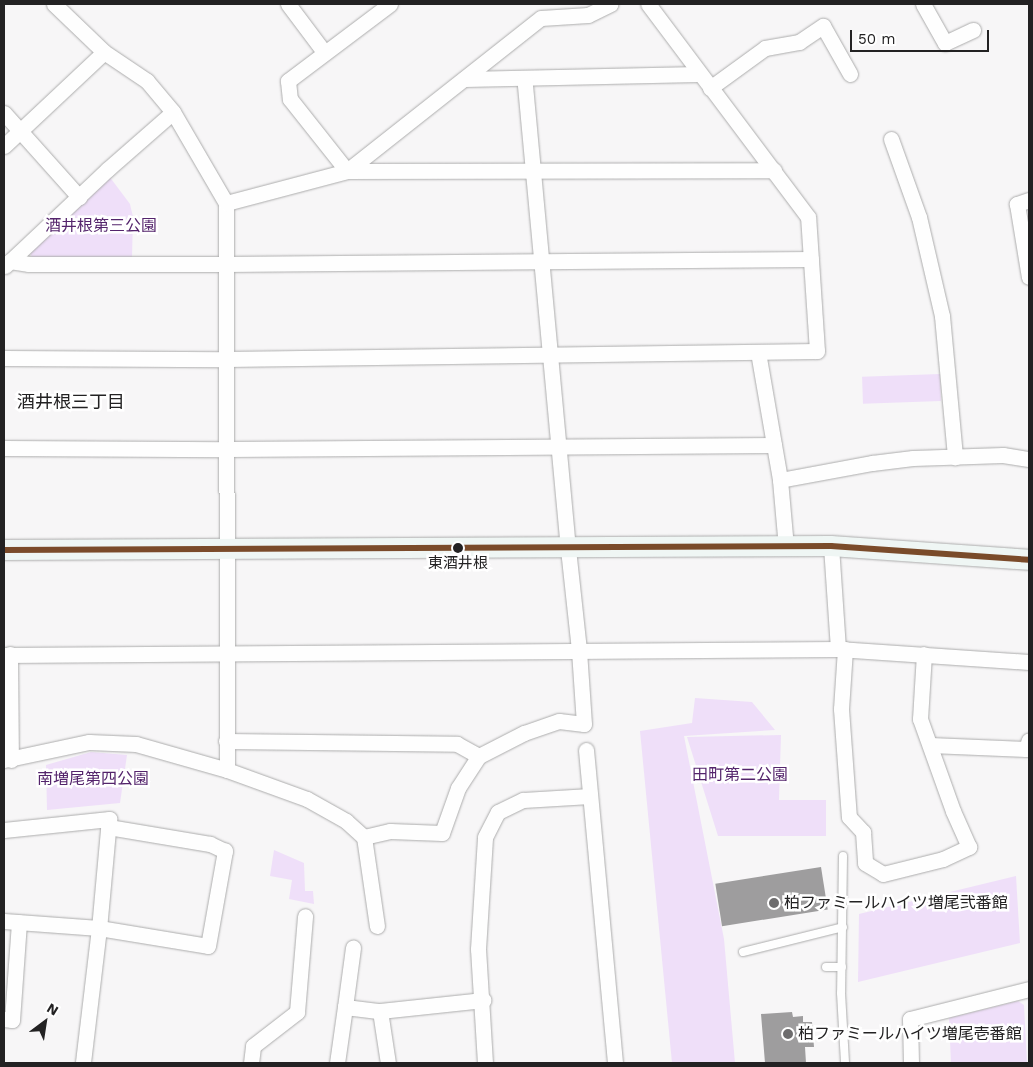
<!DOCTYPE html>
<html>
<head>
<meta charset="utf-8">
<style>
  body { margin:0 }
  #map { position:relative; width:1033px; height:1067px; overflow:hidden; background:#f7f6f7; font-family:"Work Sans","Noto Sans JP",sans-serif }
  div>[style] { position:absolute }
  .green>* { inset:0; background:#efdff9; transform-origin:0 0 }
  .building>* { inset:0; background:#9e9d9e; transform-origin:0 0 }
  .roads { filter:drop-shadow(0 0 1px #acacac) drop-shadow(0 0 1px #acacac) }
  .lane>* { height:8px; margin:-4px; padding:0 4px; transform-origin:4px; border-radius:4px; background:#fefefe }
  .street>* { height:15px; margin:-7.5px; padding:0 7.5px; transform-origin:7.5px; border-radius:7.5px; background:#fefefe }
  .secondary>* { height:20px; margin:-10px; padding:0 10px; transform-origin:10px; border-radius:10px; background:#eff6f4 }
  .bus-1>* { height:6px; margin:-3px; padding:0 3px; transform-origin:3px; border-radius:3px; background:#7a4b2a }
  .dots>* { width:14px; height:14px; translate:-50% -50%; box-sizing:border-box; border:2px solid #fff; border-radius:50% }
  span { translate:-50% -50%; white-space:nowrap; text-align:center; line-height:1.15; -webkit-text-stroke:5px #fff; paint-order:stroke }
  .bus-label { font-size:15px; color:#232223 }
  .park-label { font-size:16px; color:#54246c }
  .poi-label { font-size:16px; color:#232223 }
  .left { translate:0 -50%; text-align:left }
  .neighbourhood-label { font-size:18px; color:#232223 }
  .frame { position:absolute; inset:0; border:5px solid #232223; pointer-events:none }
  .north { position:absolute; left:20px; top:997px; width:50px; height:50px; -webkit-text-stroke:4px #fff; paint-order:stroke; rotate:31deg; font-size:14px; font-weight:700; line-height:20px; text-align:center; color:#232223 }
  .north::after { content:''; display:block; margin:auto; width:18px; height:22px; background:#232223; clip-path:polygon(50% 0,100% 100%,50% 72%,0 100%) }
  .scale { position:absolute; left:850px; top:30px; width:139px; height:22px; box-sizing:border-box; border:2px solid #232223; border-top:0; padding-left:6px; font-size:15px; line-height:18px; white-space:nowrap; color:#232223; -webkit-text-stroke:4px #fff; paint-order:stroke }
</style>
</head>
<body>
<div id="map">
  <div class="green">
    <i style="clip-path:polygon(109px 176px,130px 204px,133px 217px,132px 257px,32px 258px,29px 250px)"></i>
    <i style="left:940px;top:374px;width:27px;height:78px;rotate:88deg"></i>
    <i style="clip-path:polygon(695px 698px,752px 702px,775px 730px,684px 736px,724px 939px,735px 1063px,672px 1063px,640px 731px,692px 723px)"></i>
    <i style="clip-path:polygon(781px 735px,779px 800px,826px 800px,826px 836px,718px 836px,687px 737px)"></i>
    <i style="clip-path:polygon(91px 752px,127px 755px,120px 803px,47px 810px,46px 765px)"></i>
    <i style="clip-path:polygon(274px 850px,304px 863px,305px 891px,313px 891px,314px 904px,289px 899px,292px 880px,270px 876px)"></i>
    <i style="clip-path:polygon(1016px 876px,1020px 943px,858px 982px,859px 914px)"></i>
    <i style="clip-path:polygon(1018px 1001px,1024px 1005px,1027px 1063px,951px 1063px,949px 1018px)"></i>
  </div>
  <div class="building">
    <i style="left:821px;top:867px;width:43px;height:107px;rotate:81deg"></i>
    <i style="clip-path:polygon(792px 1012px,793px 1017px,803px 1016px,803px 1022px,812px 1022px,814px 1047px,805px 1047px,806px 1063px,765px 1063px,761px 1014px)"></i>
  </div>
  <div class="roads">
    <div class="lane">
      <i style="left:843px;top:856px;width:137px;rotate:90.8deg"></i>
      <i style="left:841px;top:993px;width:70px;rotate:86.7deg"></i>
      <i style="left:743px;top:952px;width:103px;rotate:-14deg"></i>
      <i style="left:826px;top:967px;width:16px"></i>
    </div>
    <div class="street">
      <i style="left:54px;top:4px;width:69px;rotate:43.8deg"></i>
      <i style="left:104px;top:52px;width:52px;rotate:34deg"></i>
      <i style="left:147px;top:81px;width:40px;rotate:50deg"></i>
      <i style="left:173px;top:112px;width:105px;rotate:59.8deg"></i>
      <i style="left:226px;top:203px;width:567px;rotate:89.9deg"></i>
      <i style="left:288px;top:4px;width:60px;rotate:53.1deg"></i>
      <i style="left:390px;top:4px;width:128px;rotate:143deg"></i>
      <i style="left:288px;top:81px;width:18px;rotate:84deg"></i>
      <i style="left:290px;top:99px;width:92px;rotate:51.6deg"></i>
      <i style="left:347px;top:171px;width:427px;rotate:-0.1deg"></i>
      <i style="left:923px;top:4px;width:45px;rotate:60.6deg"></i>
      <i style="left:945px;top:43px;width:31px;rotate:-25deg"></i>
      <i style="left:464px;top:79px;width:235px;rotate:-1.2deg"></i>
      <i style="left:710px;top:88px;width:68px;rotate:-36deg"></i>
      <i style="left:765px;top:48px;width:35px;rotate:-10deg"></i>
      <i style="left:799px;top:42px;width:29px;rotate:-34deg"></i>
      <i style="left:823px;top:26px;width:55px;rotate:60.6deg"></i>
      <i style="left:4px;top:113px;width:113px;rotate:48.2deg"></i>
      <i style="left:891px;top:139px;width:83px;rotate:70.3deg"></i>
      <i style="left:919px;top:217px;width:102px;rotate:76.9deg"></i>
      <i style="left:942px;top:316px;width:142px;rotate:84.7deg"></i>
      <i style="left:4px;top:146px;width:137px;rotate:-43.2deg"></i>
      <i style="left:1029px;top:200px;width:13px;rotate:162deg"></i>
      <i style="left:1017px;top:204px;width:74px;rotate:80.7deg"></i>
      <i style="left:226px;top:203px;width:125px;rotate:-14.8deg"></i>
      <i style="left:347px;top:171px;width:247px;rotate:-38.3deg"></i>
      <i style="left:541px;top:18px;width:47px;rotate:-3.7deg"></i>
      <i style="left:588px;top:15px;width:25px;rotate:-26deg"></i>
      <i style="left:10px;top:261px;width:19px;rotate:9deg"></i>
      <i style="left:29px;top:264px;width:196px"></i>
      <i style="left:225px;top:264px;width:586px;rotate:-0.49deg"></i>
      <i style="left:5px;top:266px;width:141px;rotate:-43.3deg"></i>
      <i style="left:108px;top:169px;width:86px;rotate:-41.2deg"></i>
      <i style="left:758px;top:352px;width:130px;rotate:80.2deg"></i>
      <i style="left:780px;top:480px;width:67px;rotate:84.9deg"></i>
      <i style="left:4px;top:358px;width:222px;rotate:0.3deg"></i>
      <i style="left:226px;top:359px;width:591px;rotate:-0.78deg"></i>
      <i style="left:817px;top:351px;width:134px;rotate:-93.8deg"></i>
      <i style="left:808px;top:217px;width:266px;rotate:-126.9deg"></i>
      <i style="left:4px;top:448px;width:224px;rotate:0.3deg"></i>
      <i style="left:228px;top:449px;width:546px;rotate:-0.42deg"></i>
      <i style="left:780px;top:480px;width:94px;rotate:-10.5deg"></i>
      <i style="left:872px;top:463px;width:41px;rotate:-7deg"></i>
      <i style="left:913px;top:458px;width:90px;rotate:-1.9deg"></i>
      <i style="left:1003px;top:455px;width:26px;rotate:9deg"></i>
      <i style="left:831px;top:546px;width:103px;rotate:86.1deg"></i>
      <i style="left:845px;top:649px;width:60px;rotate:93.8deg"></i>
      <i style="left:841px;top:709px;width:108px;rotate:85.8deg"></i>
      <i style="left:849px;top:817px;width:21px;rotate:47deg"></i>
      <i style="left:863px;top:832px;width:31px;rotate:86deg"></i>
      <i style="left:865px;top:863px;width:21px;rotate:31deg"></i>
      <i style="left:883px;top:874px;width:62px;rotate:-14deg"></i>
      <i style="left:943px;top:859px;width:29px;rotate:-25deg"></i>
      <i style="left:969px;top:847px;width:39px;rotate:-114deg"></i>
      <i style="left:953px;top:811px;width:98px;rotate:-109.7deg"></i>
      <i style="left:920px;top:719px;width:65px;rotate:-86.5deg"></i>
      <i style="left:10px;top:654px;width:106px;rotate:89.5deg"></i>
      <i style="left:4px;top:655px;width:834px;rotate:-0.41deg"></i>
      <i style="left:838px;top:649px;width:191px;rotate:3.9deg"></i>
      <i style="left:226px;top:741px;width:231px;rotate:0.7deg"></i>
      <i style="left:457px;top:744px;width:25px;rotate:29deg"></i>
      <i style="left:479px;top:756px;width:51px;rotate:-27.1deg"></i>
      <i style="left:524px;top:733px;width:37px;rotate:-19deg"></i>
      <i style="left:559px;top:721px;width:25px;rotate:7deg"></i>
      <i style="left:584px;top:724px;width:74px;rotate:-93.9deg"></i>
      <i style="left:579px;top:650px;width:102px;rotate:-96.2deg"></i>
      <i style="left:568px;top:549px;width:472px;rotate:-95.3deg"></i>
      <i style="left:930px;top:745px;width:96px;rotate:2.4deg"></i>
      <i style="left:1026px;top:749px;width:9px;rotate:-72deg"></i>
      <i style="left:586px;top:750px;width:314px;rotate:84.7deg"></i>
      <i style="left:4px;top:760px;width:87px;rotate:-12deg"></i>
      <i style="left:89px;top:742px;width:47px;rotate:2.4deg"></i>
      <i style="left:136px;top:744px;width:95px;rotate:15.9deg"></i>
      <i style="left:227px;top:770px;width:85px;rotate:19.9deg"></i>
      <i style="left:307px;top:799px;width:45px;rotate:29.4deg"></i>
      <i style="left:346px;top:821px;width:24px;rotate:42deg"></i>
      <i style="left:364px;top:837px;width:90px;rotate:81.7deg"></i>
      <i style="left:4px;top:830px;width:106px;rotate:-6deg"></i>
      <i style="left:109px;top:819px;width:109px;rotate:95.2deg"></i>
      <i style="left:99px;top:928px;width:136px;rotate:96.8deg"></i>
      <i style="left:364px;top:837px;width:27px;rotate:-13deg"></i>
      <i style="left:390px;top:831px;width:52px;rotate:2.2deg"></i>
      <i style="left:442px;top:833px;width:48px;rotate:-70.4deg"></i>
      <i style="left:458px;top:788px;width:38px;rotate:-57deg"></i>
      <i style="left:4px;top:921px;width:95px;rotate:4.2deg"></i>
      <i style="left:99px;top:928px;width:110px;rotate:9.4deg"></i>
      <i style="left:208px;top:946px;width:97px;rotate:-79.9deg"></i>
      <i style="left:225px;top:851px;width:17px;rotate:-155deg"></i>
      <i style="left:210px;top:844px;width:103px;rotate:-170.5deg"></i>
      <i style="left:345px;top:1007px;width:60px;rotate:-82.3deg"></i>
      <i style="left:380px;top:1011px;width:53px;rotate:81.3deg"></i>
      <i style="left:4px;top:1019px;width:8px;rotate:7deg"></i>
      <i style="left:12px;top:1020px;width:98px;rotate:-85.9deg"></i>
      <i style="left:251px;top:1063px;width:17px;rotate:-83deg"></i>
      <i style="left:253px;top:1046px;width:56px;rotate:-37.7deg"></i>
      <i style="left:297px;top:1012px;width:96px;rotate:-85.2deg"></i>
      <i style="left:337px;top:1063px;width:57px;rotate:-81.9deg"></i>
      <i style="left:345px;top:1007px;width:35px;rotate:7deg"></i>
      <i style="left:380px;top:1011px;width:104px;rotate:-6.1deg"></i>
      <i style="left:485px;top:1063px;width:114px;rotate:-93.5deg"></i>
      <i style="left:478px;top:949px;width:112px;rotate:-86.4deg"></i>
      <i style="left:485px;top:837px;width:28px;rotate:-63deg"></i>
      <i style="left:498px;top:812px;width:28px;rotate:-26deg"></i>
      <i style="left:523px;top:800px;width:67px;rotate:-3.4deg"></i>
      <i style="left:911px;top:1063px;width:44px;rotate:-91.3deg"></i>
      <i style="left:910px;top:1019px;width:123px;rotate:-14.1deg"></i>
    </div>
    <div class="secondary">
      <i style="left:4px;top:550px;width:827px;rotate:-0.28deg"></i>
      <i style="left:831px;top:546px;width:198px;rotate:4deg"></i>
    </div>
  </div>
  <div class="bus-1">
    <i style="left:4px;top:550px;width:827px;rotate:-0.28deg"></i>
    <i style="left:831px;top:546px;width:198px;rotate:4deg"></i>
  </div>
  <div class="dots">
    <i style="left:458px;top:548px;background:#232223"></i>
    <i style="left:774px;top:903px;background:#6d6c6d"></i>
    <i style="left:788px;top:1034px;background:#6d6c6d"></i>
  </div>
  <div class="bus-label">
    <span style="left:458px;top:564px">東酒井根</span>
  </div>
  <div class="park-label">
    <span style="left:101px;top:226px">酒井根第三公園</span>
    <span style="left:740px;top:775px">田町第二公園</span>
    <span style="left:93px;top:779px">南増尾第四公園</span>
  </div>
  <div class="poi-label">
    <span class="left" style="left:784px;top:903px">柏ファミールハイツ増尾弐番館</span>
    <span class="left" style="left:798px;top:1034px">柏ファミールハイツ増尾壱番館</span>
  </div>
  <div class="neighbourhood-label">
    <span style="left:71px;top:402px">酒井根三丁目</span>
  </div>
  <div class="frame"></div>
  <div class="north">N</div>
  <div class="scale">50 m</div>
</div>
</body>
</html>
